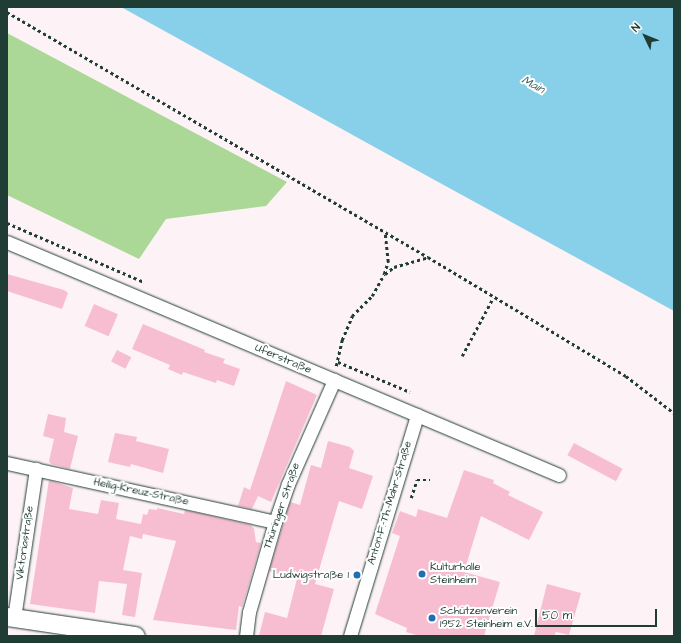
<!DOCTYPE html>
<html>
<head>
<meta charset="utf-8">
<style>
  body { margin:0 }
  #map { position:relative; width:681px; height:643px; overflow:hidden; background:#fdf2f6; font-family:"Architects Daughter",sans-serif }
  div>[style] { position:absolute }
  .green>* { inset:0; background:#abd897 }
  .water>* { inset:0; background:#88d0e9 }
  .building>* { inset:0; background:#f7bed2; transform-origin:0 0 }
  .path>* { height:2.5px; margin-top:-1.25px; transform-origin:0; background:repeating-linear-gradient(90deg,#1f3d34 0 3px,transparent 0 6px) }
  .roads { filter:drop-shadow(0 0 1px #1f3d34) drop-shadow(0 0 1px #1f3d34) }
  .street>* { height:13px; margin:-6.5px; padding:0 6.5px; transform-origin:6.5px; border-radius:6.5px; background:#fff }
  .secondary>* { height:18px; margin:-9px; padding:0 9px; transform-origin:9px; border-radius:9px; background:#fff }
  .dots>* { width:11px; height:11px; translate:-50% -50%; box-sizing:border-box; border:2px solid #fff; border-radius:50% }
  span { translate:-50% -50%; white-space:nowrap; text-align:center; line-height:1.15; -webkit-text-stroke:4px #fff; paint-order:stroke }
  .street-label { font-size:11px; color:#1f3d34 }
  .poi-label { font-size:11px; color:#1f3d34 }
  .left { translate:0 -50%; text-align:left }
  .right { translate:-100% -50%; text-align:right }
  .water-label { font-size:12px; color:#396261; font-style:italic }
  .frame { position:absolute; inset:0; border:8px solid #1f3d34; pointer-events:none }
  .north { position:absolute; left:625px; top:16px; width:40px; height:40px; -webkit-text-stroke:3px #fff; paint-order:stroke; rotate:313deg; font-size:11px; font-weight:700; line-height:16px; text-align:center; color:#1f3d34 }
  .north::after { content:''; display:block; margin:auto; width:14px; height:18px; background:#1f3d34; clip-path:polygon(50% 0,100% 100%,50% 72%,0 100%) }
  .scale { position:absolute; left:535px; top:609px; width:122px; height:18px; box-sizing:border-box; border:2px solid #1f3d34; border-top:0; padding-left:5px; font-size:12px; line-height:14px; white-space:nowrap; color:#1f3d34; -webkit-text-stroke:3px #fff; paint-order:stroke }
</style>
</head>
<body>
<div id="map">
  <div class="green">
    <i style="clip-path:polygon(7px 33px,287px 182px,266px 206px,166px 219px,139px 259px,7px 195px)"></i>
  </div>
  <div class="water">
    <i style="clip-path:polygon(121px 7px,674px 7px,674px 311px,398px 160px)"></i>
  </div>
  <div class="building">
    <i style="clip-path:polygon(7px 274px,64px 290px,68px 293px,62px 309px,7px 291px)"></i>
    <i style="left:94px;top:304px;width:26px;height:24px;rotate:23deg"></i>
    <i style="clip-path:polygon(143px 324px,205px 350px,204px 352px,225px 359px,223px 363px,240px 369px,234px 386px,217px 380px,216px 383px,183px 372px,182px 375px,168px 369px,170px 365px,132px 349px)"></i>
    <i style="left:117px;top:350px;width:16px;height:13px;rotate:27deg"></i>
    <i style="clip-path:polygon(286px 381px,317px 395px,271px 502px,258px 496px,252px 509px,238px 506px,244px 487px,250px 490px)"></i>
    <i style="clip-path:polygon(48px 414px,66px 418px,64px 432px,78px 436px,70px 469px,51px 464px,49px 461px,54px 439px,43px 436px)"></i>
    <i style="clip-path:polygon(115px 433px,137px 437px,136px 441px,169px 449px,163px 473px,131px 464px,130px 467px,108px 462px)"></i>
    <i style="clip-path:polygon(328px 441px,350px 447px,354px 451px,349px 468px,373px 476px,362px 509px,339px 501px,315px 584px,334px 589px,321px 636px,259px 636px,265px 612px,287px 618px,297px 579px,269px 571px,290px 502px,300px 505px,311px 465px,321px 468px)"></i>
    <i style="left:574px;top:443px;width:55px;height:14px;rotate:28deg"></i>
    <i style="clip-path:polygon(464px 470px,494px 480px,493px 483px,510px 492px,508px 495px,543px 512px,529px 540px,481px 516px,464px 572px,500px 582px,484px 636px,420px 636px,406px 632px,407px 628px,375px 614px,400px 536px,392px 533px,400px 511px,416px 517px,418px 509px,447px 518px)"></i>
    <i style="clip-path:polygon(49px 480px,73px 488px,69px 509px,98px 514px,101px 500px,119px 503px,116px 519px,141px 524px,143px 514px,147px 515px,149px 509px,157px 510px,157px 508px,184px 514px,185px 510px,251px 525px,254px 529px,256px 542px,261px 543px,242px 607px,239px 606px,236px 630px,153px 620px,176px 541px,143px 534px,142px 539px,130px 536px,123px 570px,142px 573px,135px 617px,122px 615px,127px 584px,99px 581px,95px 613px,30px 604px)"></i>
    <i style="clip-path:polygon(547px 584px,581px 593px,569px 635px,556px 632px,554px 636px,534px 636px)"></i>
  </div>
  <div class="path">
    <i style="left:7px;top:12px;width:487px;rotate:30.2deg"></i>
    <i style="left:428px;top:257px;width:231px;rotate:31deg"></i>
    <i style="left:626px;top:376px;width:61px;rotate:37.6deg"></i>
    <i style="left:7px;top:223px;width:149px;rotate:23.3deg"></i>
    <i style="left:385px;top:274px;width:11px;rotate:-38deg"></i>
    <i style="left:394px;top:267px;width:35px;rotate:-16deg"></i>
    <i style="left:462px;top:356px;width:66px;rotate:-61.9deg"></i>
    <i style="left:338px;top:362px;width:78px;rotate:22.6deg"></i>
    <i style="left:336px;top:366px;width:27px;rotate:-77deg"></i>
    <i style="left:342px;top:340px;width:26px;rotate:-67deg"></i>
    <i style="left:352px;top:316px;width:28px;rotate:-45deg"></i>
    <i style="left:372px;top:296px;width:25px;rotate:-61deg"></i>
    <i style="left:384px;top:274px;width:13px;rotate:-72deg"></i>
    <i style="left:388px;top:262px;width:30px;rotate:-96deg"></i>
    <i style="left:411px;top:498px;width:19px;rotate:-72deg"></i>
    <i style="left:417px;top:480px;width:13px"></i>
  </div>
  <div class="roads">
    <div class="street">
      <i style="left:7px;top:242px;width:599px;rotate:22.88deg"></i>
      <i style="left:7px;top:463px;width:274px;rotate:12.4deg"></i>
      <i style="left:14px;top:618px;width:151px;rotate:-81.6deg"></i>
      <i style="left:246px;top:636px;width:24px;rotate:-83deg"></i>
      <i style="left:249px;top:612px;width:94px;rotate:-73.9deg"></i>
      <i style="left:275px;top:522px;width:40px;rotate:-71.1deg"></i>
      <i style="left:288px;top:484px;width:114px;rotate:-66.1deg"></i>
      <i style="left:350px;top:636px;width:231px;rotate:-73.1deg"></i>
    </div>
    <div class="secondary">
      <i style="left:7px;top:617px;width:130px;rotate:8.4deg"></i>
    </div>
  </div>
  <div class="dots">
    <i style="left:422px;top:574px;background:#1f6fb2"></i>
    <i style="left:357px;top:575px;background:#1f6fb2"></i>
    <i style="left:432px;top:618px;background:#1f6fb2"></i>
  </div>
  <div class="street-label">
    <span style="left:283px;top:359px;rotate:23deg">Uferstraße</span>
    <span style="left:141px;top:492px;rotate:12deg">Heilig-Kreuz-Straße</span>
    <span style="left:390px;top:503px;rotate:-73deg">Anton-F.-Th.-Mahr-Straße</span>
    <span style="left:282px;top:506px;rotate:-71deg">Thüringer Straße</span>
    <span style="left:25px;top:543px;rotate:-82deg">Viktoriastraße</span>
  </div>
  <div class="poi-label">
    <span class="left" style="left:430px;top:574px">Kulturhalle<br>Steinheim</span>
    <span class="right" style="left:349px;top:575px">Ludwigstraße 1</span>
    <span class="left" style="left:440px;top:618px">Schützenverein<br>1952 Steinheim e.V.</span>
  </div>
  <div class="water-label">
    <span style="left:533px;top:85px;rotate:29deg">Main</span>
  </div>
  <div class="frame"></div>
  <div class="north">N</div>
  <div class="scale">50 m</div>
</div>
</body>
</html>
